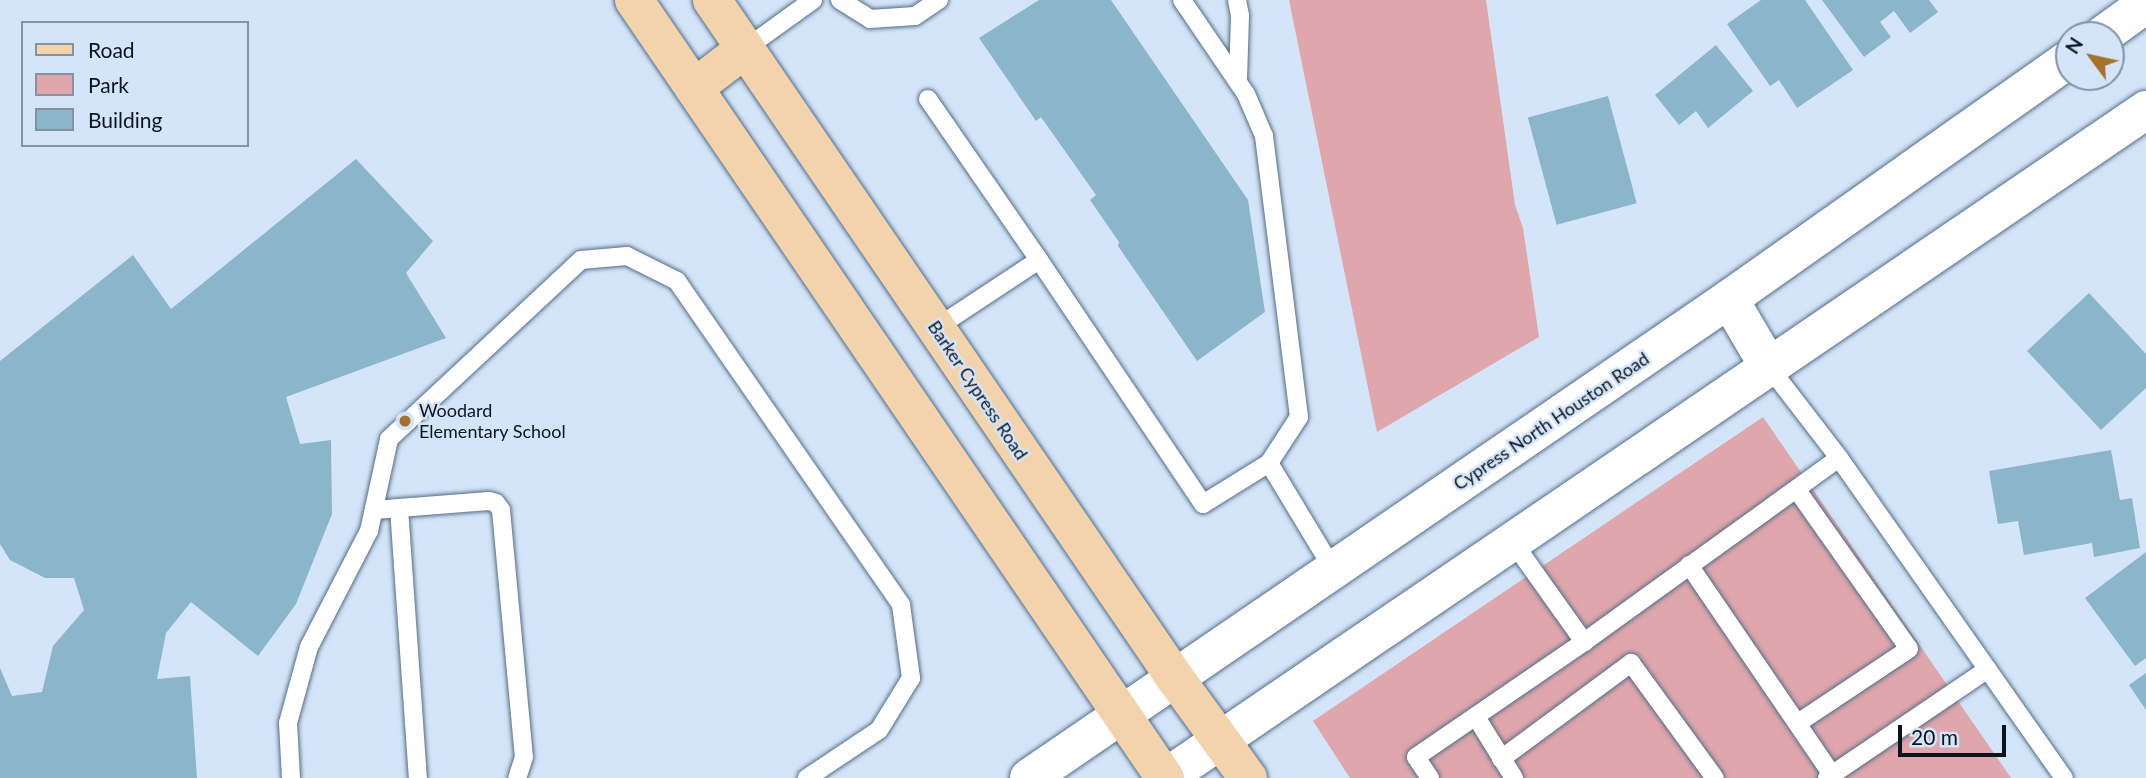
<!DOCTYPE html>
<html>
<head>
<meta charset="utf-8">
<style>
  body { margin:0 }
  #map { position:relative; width:2146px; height:778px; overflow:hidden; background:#d4e5f9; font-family:Lato,sans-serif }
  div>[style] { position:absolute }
  .green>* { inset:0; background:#dfa6ac }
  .building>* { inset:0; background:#8bb5cb; transform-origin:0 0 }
  .roads { filter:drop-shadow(0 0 2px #536d89) drop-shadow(0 0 2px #536d89) }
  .service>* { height:18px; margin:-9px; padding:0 9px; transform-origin:9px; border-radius:9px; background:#fff }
  .secondary>* { height:38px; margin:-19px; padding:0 19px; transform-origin:19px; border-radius:19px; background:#fff }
  .primary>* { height:38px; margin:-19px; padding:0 19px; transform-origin:19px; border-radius:19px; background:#f2d3ac }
  .dots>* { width:19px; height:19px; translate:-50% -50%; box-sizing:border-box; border:4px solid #d4e5f9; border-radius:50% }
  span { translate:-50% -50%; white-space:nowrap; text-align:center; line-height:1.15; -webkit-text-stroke:5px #d4e5f9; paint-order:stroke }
  .street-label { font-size:18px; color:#0b1520 }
  .poi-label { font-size:18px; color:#0b1520 }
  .left { translate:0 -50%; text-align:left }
  .legend { position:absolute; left:21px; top:21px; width:228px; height:126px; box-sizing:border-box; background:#d4e5f9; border:2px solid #8492a2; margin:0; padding:9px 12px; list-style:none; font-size:21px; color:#0b1520 }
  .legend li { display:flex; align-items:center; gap:14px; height:35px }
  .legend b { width:35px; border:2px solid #8492a2 }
  .north { position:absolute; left:2055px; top:21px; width:70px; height:70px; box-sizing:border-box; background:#d4e5f9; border:2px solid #8492a2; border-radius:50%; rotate:303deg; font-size:19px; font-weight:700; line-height:28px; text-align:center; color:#0b1520 }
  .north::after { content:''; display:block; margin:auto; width:24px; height:32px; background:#a57229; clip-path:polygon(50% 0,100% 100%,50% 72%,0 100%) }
  .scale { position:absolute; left:1898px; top:725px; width:108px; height:32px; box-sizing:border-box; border:4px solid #0b1520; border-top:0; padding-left:9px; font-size:21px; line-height:24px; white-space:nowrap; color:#0b1520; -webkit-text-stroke:5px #d4e5f9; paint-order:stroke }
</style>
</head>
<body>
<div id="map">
  <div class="green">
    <i style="clip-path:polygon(1289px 0,1486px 0,1515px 205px,1523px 228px,1539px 337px,1377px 432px)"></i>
    <i style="clip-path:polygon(1763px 417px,2011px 778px,1350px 778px,1313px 721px)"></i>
  </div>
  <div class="building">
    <i style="clip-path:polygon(1039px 0,1111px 0,1248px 200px,1265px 312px,1197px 361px,1118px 246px,1119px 242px,1090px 200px,1096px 195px,1041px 117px,1036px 121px,979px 38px)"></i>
    <i style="clip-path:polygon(1761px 0,1805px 0,1853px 70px,1797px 108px,1779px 80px,1770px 86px,1727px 24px)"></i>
    <i style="clip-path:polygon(1822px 0,1929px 0,1938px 12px,1910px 33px,1894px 11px,1880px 22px,1891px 37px,1864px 57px)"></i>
    <i style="clip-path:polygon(1716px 45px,1753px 91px,1708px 128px,1696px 111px,1679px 125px,1655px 95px)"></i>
    <i style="left:1608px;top:96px;width:111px;height:83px;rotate:75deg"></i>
    <i style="clip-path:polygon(356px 159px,433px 241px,406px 273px,446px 338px,286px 397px,300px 444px,331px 440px,332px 514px,296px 604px,258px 656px,191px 602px,166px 633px,157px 679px,190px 676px,197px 778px,0 778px,0 668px,12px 696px,42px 692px,53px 646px,84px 610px,74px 578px,45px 578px,10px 560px,0 544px,0 361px,133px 255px,171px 309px)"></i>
    <i style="clip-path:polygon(2089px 293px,2146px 354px,2146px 388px,2101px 430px,2027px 351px)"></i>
    <i style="clip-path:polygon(2111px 450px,2120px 500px,2132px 498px,2140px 548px,2094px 557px,2092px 543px,2024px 555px,2018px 521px,1998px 524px,1989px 471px)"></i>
    <i style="clip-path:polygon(2146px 552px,2146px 658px,2135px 666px,2085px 598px)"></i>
    <i style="clip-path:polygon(2146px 673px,2146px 710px,2129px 685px)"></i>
  </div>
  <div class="roads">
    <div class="service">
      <i style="left:840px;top:0;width:36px;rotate:32deg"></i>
      <i style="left:870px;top:19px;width:45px;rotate:-3.8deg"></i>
      <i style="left:915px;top:16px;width:29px;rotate:-34deg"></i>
      <i style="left:1182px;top:0;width:114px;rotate:55.8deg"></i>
      <i style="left:1246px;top:94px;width:46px;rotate:66.8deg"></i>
      <i style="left:1264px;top:136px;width:283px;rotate:82.9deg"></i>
      <i style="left:1299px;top:417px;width:55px;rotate:123.1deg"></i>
      <i style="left:1237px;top:0;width:16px;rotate:79deg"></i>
      <i style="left:1240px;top:16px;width:64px;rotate:91.8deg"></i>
      <i style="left:745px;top:49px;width:84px;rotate:-35.8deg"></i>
      <i style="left:928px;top:99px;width:196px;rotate:55.4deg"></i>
      <i style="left:936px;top:328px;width:123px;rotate:-33.4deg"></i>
      <i style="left:1039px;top:260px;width:294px;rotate:56.1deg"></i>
      <i style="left:1203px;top:504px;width:78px;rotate:-31.8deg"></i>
      <i style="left:1269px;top:463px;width:124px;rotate:58.9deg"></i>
      <i style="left:1769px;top:367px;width:115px;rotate:52.4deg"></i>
      <i style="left:1839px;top:458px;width:391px;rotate:54.9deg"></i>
      <i style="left:1797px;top:490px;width:194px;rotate:54.8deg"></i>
      <i style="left:1909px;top:649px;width:133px;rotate:146.3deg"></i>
      <i style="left:399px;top:508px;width:271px;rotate:86deg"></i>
      <i style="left:374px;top:510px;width:115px;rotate:-4.5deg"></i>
      <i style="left:489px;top:501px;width:7px;rotate:16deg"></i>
      <i style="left:496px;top:503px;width:9px;rotate:54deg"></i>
      <i style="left:501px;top:510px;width:248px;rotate:84.7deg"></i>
      <i style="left:524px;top:757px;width:22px;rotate:108deg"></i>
      <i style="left:1513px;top:542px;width:123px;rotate:54.6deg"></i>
      <i style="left:1689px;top:565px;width:254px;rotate:55.7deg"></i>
      <i style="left:1476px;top:717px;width:72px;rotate:58.1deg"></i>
      <i style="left:1501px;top:759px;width:162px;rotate:-36.4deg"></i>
      <i style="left:1631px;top:663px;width:142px;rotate:53.9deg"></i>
      <i style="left:291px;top:778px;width:55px;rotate:-93.1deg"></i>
      <i style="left:288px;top:723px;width:79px;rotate:-74.6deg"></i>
      <i style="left:309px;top:647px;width:131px;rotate:-62.7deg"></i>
      <i style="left:369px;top:531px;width:94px;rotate:-77.7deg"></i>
      <i style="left:389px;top:439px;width:262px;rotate:-43deg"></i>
      <i style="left:581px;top:260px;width:46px;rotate:-5deg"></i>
      <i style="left:627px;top:256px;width:56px;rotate:26.6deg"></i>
      <i style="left:677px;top:281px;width:394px;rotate:55.3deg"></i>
      <i style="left:901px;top:605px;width:74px;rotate:82.2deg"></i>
      <i style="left:911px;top:678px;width:61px;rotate:121.6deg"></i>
      <i style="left:879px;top:730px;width:87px;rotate:146.3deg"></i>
      <i style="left:1430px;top:778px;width:25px;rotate:-124deg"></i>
      <i style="left:1416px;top:757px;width:204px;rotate:-34.4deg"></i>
      <i style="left:1584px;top:642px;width:314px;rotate:-35.8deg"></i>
      <i style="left:1827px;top:778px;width:194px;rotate:-34.1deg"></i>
    </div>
    <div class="secondary">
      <i style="left:2103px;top:35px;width:53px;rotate:-35.8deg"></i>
      <i style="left:1729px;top:299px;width:79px;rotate:59.5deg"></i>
      <i style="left:1029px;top:778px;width:848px;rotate:-34.38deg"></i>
      <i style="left:1729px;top:299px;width:416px;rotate:-35.2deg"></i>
      <i style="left:1165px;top:778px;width:1187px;rotate:-34.25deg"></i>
    </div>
    <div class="primary">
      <i style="left:634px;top:0;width:942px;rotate:55.69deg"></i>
      <i style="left:712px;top:0;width:821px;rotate:55.67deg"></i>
      <i style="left:1175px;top:678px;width:124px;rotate:53.9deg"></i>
      <i style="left:694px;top:88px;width:64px;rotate:-37.4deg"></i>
    </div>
  </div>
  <div class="dots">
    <i style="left:405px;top:421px;background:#a57229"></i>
  </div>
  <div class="street-label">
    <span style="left:978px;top:390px;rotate:56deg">Barker Cypress Road</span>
    <span style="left:1551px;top:421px;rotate:-34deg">Cypress North Houston Road</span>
  </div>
  <div class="poi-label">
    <span class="left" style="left:419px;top:421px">Woodard<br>Elementary School</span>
  </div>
  <ul class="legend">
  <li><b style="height:9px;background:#f2d3ac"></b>Road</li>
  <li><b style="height:19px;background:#dfa6ac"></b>Park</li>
  <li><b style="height:19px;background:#8bb5cb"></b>Building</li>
  </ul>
  <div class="north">N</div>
  <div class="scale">20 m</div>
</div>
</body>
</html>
